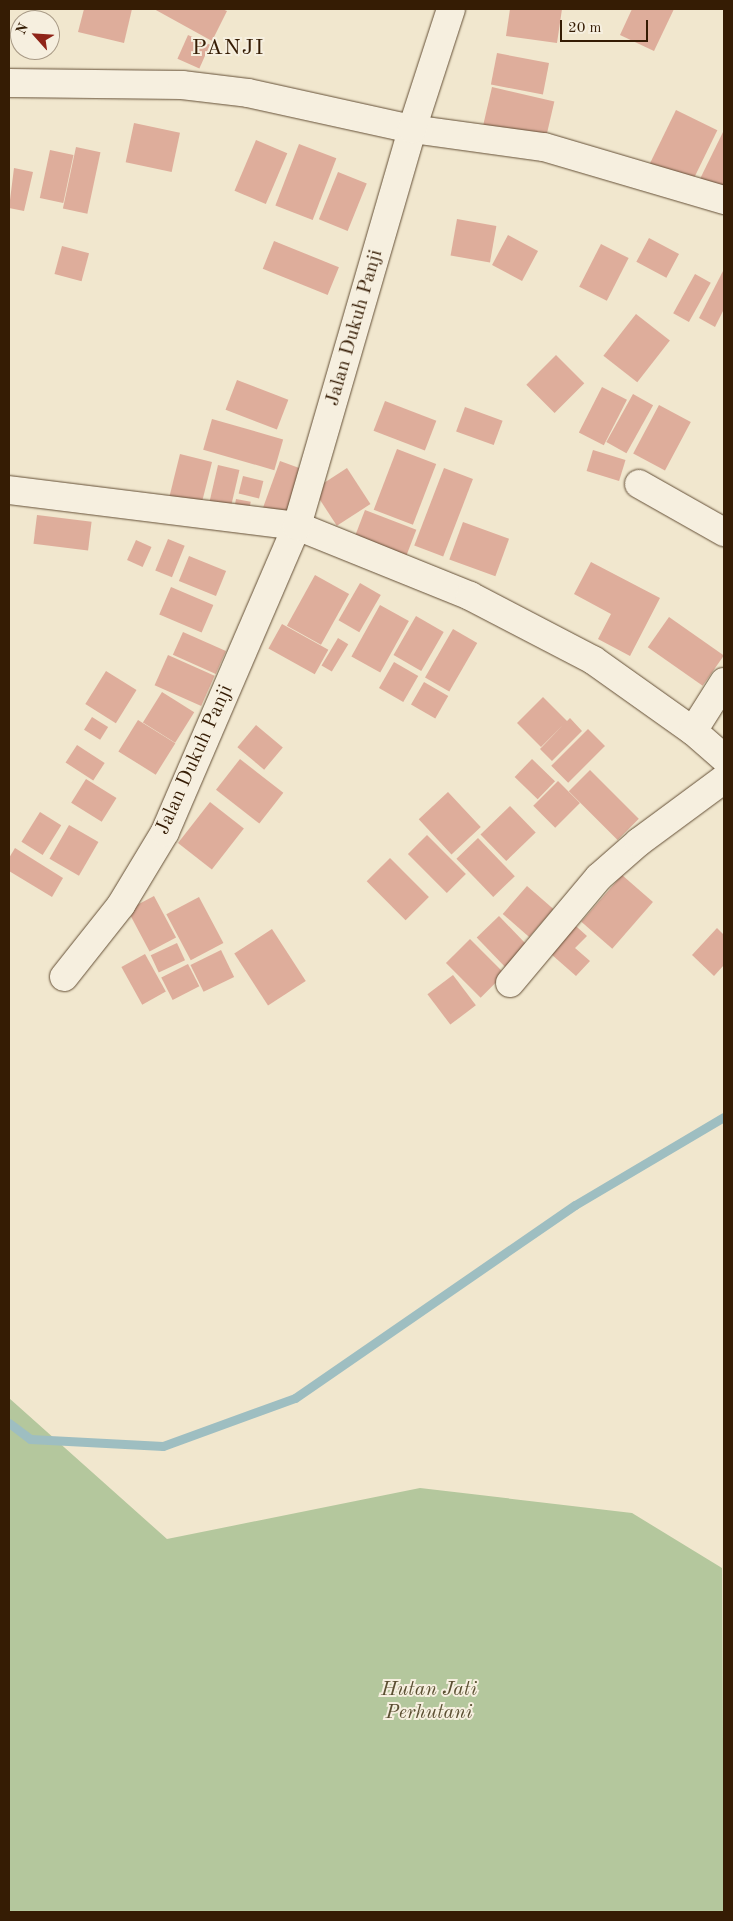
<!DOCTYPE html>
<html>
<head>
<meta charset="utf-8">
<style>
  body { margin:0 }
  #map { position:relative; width:733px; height:1921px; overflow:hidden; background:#f1e7ce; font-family:"Old Standard TT",serif }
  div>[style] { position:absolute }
  .green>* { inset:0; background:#b4c79d }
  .stream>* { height:9px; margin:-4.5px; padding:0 4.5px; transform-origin:4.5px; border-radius:4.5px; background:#9ebec1 }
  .building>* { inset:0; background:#dead9b; transform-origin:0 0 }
  .roads { filter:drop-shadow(0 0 1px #644f36) drop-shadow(0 0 1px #644f36) }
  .minor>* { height:28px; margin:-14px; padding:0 14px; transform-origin:14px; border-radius:14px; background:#f6efdf }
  span { translate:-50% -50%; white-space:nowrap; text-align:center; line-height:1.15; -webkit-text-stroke:4px #f6efdf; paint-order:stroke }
  .street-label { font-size:20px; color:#351c04 }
  .park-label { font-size:20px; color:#5b4f32; font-style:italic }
  .quarter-label { font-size:22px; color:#351c04; letter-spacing:1px }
  .frame { position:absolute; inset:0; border:10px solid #351c04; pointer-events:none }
  .north { position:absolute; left:10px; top:10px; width:50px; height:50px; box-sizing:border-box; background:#f6efdf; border:1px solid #a99b87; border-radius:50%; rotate:296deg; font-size:14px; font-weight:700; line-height:20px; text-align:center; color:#351c04 }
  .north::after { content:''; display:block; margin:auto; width:18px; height:22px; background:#8f2418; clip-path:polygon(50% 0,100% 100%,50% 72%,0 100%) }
  .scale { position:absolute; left:560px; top:20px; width:88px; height:22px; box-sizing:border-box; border:2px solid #351c04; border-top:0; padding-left:6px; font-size:15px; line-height:18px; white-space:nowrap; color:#351c04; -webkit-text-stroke:4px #f6efdf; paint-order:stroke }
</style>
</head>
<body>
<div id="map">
  <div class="green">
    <i style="clip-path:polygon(9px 1398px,167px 1539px,420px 1488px,632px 1513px,722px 1568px,724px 1912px,9px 1912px)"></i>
  </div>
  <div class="stream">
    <i style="left:9px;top:1423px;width:26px;rotate:37deg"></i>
    <i style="left:30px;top:1439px;width:133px;rotate:3deg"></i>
    <i style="left:163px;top:1446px;width:140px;rotate:-20deg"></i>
    <i style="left:295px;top:1398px;width:340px;rotate:-34.6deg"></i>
    <i style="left:575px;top:1205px;width:173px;rotate:-30.6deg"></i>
  </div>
  <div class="building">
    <i style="clip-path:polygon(84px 9px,132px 9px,124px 43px,78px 32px)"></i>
    <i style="clip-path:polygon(154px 9px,222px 9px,227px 11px,212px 41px)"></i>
    <i style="clip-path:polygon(510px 9px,562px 9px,557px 43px,506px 36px)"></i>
    <i style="clip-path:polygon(632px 9px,674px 9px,654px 51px,620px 35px)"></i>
    <i style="left:188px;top:35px;width:24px;height:26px;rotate:24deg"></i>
    <i style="left:497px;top:53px;width:53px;height:32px;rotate:11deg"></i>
    <i style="left:492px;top:87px;width:64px;height:40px;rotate:13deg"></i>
    <i style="left:676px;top:110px;width:46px;height:64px;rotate:26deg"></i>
    <i style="left:134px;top:123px;width:47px;height:40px;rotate:12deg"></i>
    <i style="clip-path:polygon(724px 130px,724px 194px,698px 183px)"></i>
    <i style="left:256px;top:140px;width:34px;height:55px;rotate:23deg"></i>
    <i style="left:299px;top:144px;width:40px;height:66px;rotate:21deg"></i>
    <i style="left:76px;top:147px;width:25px;height:63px;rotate:12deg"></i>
    <i style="left:50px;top:150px;width:24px;height:49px;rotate:12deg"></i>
    <i style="clip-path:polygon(14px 168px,33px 172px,24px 211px,9px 208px)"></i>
    <i style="left:338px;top:172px;width:31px;height:51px;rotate:22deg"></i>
    <i style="left:457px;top:219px;width:40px;height:37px;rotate:10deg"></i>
    <i style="left:508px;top:235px;width:34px;height:34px;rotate:28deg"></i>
    <i style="left:649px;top:238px;width:34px;height:27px;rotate:28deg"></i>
    <i style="left:274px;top:241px;width:70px;height:30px;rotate:22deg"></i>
    <i style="left:601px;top:244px;width:31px;height:48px;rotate:27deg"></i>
    <i style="left:62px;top:246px;width:28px;height:29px;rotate:15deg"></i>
    <i style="clip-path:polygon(724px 269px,724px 309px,715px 327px,699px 318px)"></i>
    <i style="left:695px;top:274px;width:18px;height:45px;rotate:29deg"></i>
    <i style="left:636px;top:314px;width:43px;height:53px;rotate:38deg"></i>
    <i style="left:556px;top:355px;width:40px;height:42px;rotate:45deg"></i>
    <i style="left:237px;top:380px;width:55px;height:32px;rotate:21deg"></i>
    <i style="left:602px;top:387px;width:28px;height:51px;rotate:27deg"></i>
    <i style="left:633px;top:394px;width:23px;height:55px;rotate:29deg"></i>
    <i style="left:385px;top:401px;width:55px;height:32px;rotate:21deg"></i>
    <i style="left:659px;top:405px;width:36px;height:55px;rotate:28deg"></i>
    <i style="left:465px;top:407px;width:40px;height:26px;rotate:20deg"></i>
    <i style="left:212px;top:419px;width:74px;height:32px;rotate:16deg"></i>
    <i style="left:397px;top:449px;width:42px;height:65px;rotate:21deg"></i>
    <i style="left:593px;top:450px;width:34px;height:22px;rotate:17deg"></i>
    <i style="left:180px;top:454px;width:33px;height:46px;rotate:14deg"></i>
    <i style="left:280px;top:461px;width:27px;height:55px;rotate:20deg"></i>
    <i style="left:218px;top:465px;width:22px;height:37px;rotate:13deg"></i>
    <i style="left:347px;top:468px;width:43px;height:40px;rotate:57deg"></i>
    <i style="left:444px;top:468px;width:31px;height:83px;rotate:21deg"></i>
    <i style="left:243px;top:476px;width:21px;height:18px;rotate:14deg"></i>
    <i style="left:236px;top:499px;width:15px;height:16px;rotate:11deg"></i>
    <i style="left:365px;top:510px;width:55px;height:28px;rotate:21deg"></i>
    <i style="left:37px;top:515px;width:55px;height:29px;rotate:7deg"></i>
    <i style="left:463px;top:522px;width:49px;height:40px;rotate:20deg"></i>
    <i style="left:168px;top:539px;width:18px;height:34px;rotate:22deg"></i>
    <i style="left:136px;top:540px;width:17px;height:22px;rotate:24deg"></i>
    <i style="left:189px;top:556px;width:40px;height:27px;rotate:22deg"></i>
    <i style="clip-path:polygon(591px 562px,660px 598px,630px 656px,598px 639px,611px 614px,574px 594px)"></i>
    <i style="left:315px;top:575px;width:39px;height:58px;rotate:29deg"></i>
    <i style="left:360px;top:583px;width:24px;height:43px;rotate:30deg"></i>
    <i style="left:171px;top:587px;width:46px;height:30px;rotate:23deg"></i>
    <i style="left:380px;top:605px;width:33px;height:59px;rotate:29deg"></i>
    <i style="left:416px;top:616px;width:32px;height:45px;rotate:30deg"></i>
    <i style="left:669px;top:617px;width:67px;height:37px;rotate:35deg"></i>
    <i style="left:282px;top:624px;width:53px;height:28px;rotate:29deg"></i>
    <i style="left:453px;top:629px;width:28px;height:56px;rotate:30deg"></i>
    <i style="left:183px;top:632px;width:47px;height:25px;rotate:24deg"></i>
    <i style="left:338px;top:638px;width:12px;height:32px;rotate:31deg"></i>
    <i style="left:168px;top:655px;width:51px;height:33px;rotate:24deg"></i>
    <i style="left:394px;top:662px;width:28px;height:30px;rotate:30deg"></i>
    <i style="left:106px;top:671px;width:36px;height:39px;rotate:32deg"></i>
    <i style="left:424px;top:682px;width:28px;height:26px;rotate:30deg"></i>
    <i style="left:162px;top:692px;width:38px;height:36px;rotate:32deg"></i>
    <i style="clip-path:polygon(543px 697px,567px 721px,570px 718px,582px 731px,552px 761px,540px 749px,563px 725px,541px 747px,517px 723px)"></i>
    <i style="left:92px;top:717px;width:19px;height:15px;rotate:32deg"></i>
    <i style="left:138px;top:720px;width:44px;height:37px;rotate:32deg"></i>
    <i style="left:256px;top:725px;width:35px;height:29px;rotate:40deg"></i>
    <i style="left:588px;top:729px;width:24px;height:52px;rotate:45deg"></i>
    <i style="left:77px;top:745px;width:33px;height:21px;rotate:33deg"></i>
    <i style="left:240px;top:759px;width:55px;height:39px;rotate:38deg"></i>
    <i style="left:532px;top:759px;width:32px;height:25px;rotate:44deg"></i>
    <i style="left:590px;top:770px;width:69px;height:30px;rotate:45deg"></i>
    <i style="left:86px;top:779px;width:36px;height:28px;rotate:32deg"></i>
    <i style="left:558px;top:781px;width:31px;height:35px;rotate:45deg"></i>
    <i style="left:448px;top:792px;width:48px;height:40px;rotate:47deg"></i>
    <i style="left:210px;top:802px;width:43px;height:52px;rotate:38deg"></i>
    <i style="left:510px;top:806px;width:37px;height:41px;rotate:46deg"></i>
    <i style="left:40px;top:812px;width:25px;height:35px;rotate:32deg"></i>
    <i style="left:69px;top:825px;width:34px;height:39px;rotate:30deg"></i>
    <i style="left:427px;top:835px;width:55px;height:27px;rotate:45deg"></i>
    <i style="left:478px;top:838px;width:53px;height:30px;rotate:46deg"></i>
    <i style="clip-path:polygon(15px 848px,63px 878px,52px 897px,9px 871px,9px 858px)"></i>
    <i style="left:390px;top:858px;width:55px;height:33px;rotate:45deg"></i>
    <i style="left:622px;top:875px;width:41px;height:62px;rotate:41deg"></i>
    <i style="left:527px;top:886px;width:35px;height:37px;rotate:41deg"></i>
    <i style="left:154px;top:896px;width:47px;height:30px;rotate:62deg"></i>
    <i style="left:199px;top:897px;width:52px;height:37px;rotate:62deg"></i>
    <i style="left:499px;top:916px;width:43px;height:31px;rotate:46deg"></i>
    <i style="clip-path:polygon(568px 919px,587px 936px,575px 948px,590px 961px,576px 976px,543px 947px)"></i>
    <i style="clip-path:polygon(717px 928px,724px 935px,724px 965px,714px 976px,692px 955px)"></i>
    <i style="left:272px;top:929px;width:62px;height:45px;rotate:57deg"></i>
    <i style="left:470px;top:939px;width:49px;height:34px;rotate:45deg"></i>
    <i style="left:177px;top:943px;width:19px;height:29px;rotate:65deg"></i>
    <i style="left:221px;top:950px;width:30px;height:34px;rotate:64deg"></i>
    <i style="left:145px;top:954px;width:43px;height:27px;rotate:61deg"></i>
    <i style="left:188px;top:964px;width:25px;height:30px;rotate:63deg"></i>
    <i style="left:453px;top:975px;width:38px;height:32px;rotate:53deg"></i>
  </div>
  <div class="roads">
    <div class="minor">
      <i style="left:9px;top:83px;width:173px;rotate:0.7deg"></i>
      <i style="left:182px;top:85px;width:66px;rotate:6.9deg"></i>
      <i style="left:248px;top:93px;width:168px;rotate:12.4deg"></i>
      <i style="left:412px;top:129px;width:133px;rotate:7.8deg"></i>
      <i style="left:544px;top:147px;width:188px;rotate:16.4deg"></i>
      <i style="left:639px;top:484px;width:98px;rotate:29.5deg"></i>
      <i style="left:9px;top:490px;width:290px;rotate:7.1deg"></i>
      <i style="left:297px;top:526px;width:187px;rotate:22deg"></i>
      <i style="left:470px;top:596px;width:139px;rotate:27.5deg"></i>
      <i style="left:593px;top:660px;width:123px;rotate:35.4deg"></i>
      <i style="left:693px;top:731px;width:41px;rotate:41.1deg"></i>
      <i style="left:693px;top:731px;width:58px;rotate:-57.7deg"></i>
      <i style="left:64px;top:977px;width:92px;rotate:-51.6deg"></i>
      <i style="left:121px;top:905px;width:85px;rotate:-58.9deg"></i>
      <i style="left:165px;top:832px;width:333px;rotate:-66.7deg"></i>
      <i style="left:297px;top:526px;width:413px;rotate:-73.8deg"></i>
      <i style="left:412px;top:129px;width:126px;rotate:-72deg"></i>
      <i style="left:510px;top:983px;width:138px;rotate:-50deg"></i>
      <i style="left:599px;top:877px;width:53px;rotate:-41.2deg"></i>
      <i style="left:639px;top:842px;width:106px;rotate:-36.5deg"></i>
    </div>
  </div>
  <div class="street-label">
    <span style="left:355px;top:328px;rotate:-74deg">Jalan Dukuh Panji</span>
    <span style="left:195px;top:760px;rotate:-66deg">Jalan Dukuh Panji</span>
  </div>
  <div class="park-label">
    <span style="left:429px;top:1702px">Hutan Jati<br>Perhutani</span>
  </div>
  <div class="quarter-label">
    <span style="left:228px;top:49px">PANJI</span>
  </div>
  <div class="frame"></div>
  <div class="north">N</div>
  <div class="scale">20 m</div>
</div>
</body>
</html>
